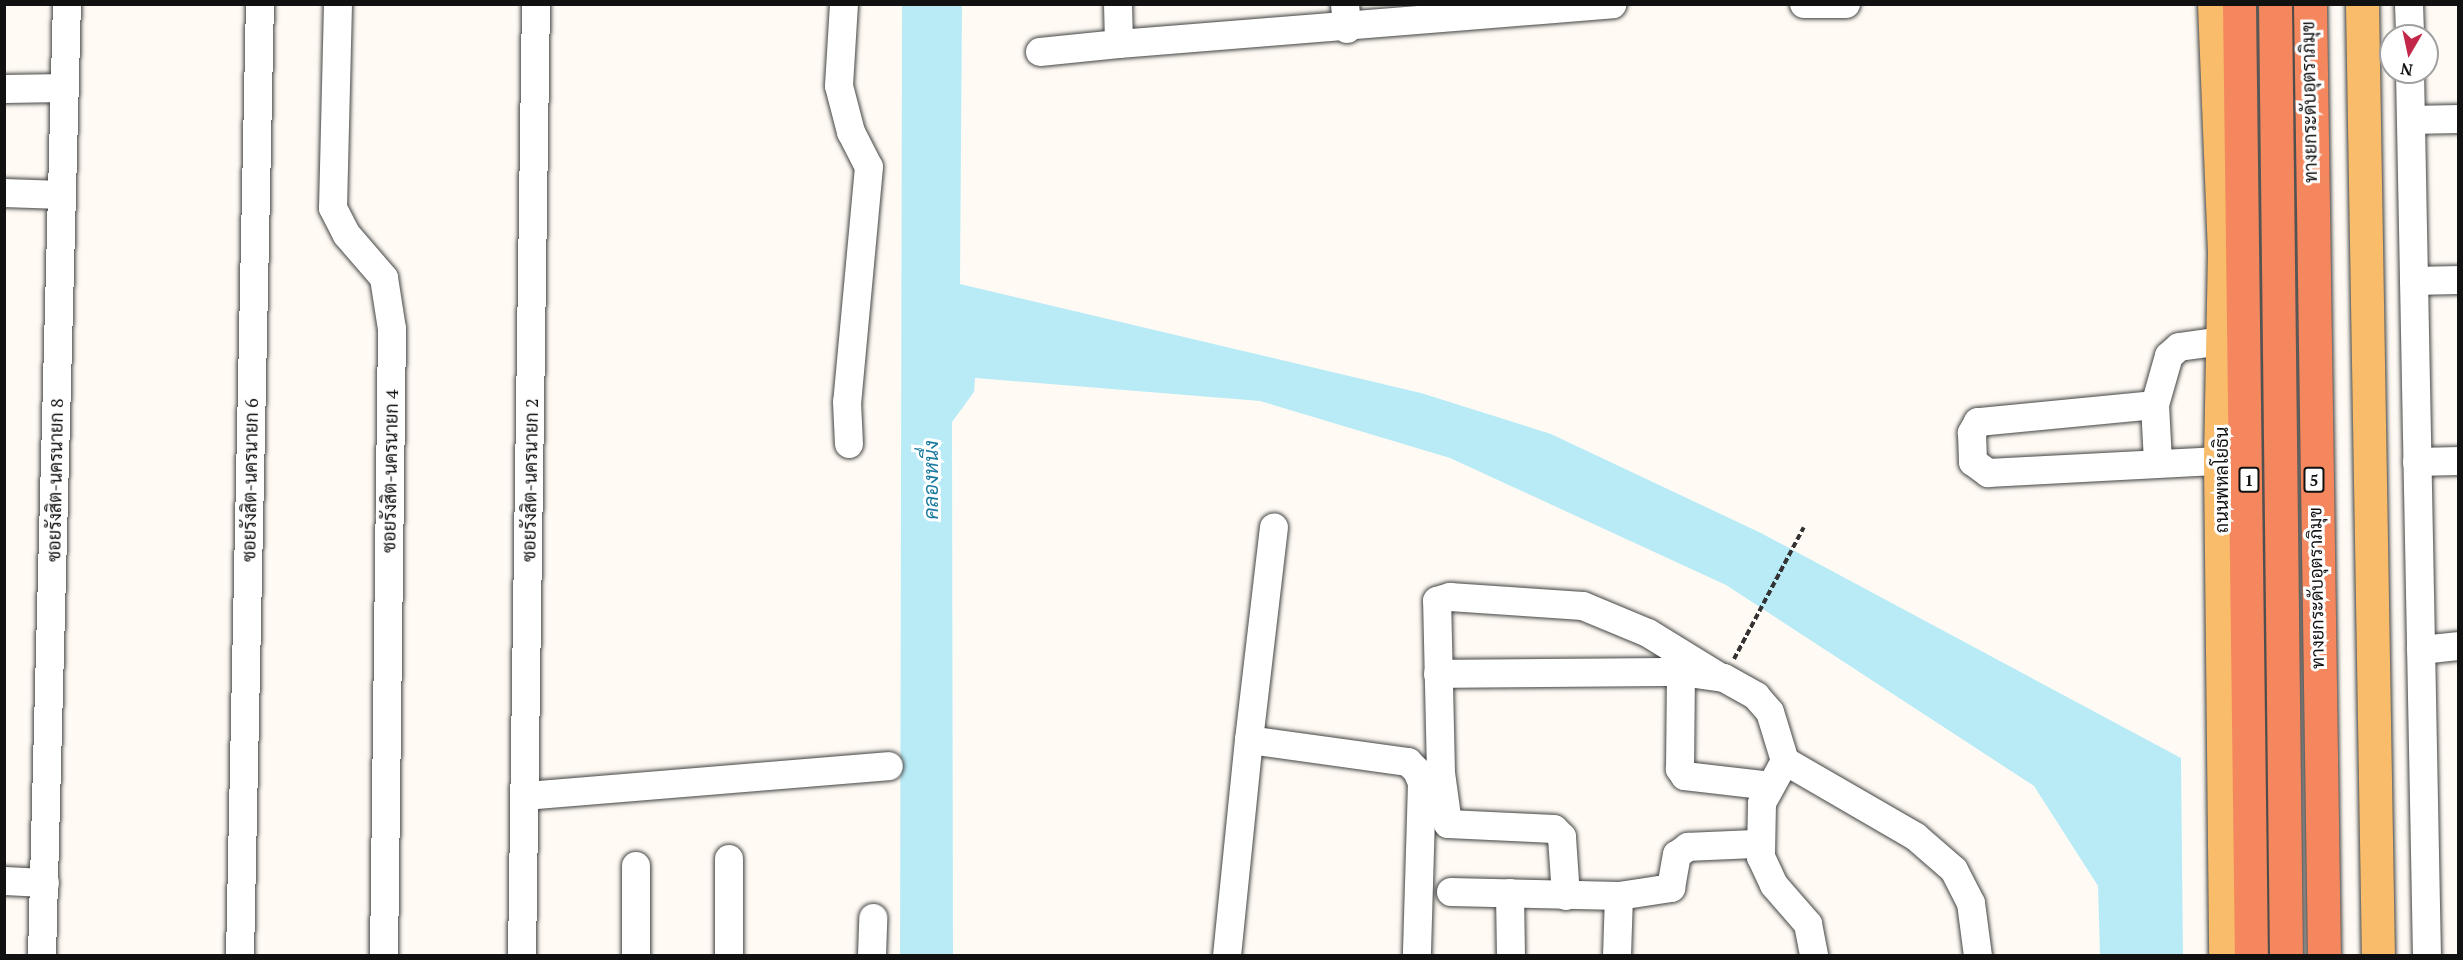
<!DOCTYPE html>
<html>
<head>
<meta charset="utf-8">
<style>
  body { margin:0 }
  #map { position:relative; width:2463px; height:960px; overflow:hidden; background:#fffbf4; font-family:"PT Serif",Sarabun,serif }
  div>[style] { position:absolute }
  .water>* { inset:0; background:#b9ebf7 }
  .path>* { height:4px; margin-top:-2px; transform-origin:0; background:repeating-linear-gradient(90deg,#333 0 6px,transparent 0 9px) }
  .roads { filter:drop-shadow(0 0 2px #444) drop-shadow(0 0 2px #444) }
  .minor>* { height:28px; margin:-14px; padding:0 14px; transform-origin:14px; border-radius:14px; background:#fff }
  .major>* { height:33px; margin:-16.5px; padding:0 16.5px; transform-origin:16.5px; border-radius:16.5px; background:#f8bc6b }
  .highway>* { height:33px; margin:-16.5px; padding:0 16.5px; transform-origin:16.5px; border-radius:16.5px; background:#f4875d }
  span { translate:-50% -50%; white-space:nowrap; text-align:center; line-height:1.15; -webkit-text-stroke:6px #fff; paint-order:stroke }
  .shield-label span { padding:2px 4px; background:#fff; border:2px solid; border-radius:4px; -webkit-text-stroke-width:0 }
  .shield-label { font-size:16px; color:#111; font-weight:700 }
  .street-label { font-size:18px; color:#111 }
  .water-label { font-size:20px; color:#187a9e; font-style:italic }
  .frame { position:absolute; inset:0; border:6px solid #111; pointer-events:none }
  .north { position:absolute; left:2379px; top:24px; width:60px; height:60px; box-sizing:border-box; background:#fff; border:2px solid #a0a0a0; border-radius:50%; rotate:189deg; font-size:16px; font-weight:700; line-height:24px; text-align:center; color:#111 }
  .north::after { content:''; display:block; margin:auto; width:21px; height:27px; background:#c2274a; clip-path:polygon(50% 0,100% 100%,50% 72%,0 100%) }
</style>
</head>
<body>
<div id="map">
  <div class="water">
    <i style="clip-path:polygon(902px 5px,962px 5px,960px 284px,1421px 393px,1551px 434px,1761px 533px,2181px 758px,2183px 955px,2100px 955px,2098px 886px,2034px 786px,1726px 585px,1450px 458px,1260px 401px,975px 378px,974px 392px,952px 422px,953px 955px,900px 956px)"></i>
  </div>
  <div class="path">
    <i style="left:1734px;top:659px;width:149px;rotate:-62.1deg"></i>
  </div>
  <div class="roads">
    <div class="minor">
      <i style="left:338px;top:4px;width:204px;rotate:91.4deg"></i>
      <i style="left:333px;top:208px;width:30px;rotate:63deg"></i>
      <i style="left:347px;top:235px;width:57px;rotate:49.3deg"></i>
      <i style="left:384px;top:278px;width:52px;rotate:81.1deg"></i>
      <i style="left:392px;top:329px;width:627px;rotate:90.73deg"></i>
      <i style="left:844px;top:4px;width:82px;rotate:93.5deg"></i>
      <i style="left:839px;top:86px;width:48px;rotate:75.4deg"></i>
      <i style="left:851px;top:132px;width:39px;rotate:63deg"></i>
      <i style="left:869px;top:167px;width:236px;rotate:95.3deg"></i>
      <i style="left:847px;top:402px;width:42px;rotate:87.3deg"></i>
      <i style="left:1345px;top:4px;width:25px;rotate:85deg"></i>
      <i style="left:1804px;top:4px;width:42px"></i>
      <i style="left:2409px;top:4px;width:32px;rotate:88deg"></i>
      <i style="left:1119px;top:44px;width:495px;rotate:-4.6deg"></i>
      <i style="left:1040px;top:52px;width:79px;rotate:-5.8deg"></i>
      <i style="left:1119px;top:44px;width:40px;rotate:-91.4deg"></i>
      <i style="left:2410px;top:72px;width:884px;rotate:88.9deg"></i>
      <i style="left:4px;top:89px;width:61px;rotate:-0.9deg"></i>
      <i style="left:2411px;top:120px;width:47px;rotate:-1.2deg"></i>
      <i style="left:4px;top:193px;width:58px;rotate:2deg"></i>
      <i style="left:2414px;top:281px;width:44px;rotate:-1.3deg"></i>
      <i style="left:2155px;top:405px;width:178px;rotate:174.5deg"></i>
      <i style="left:1978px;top:422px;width:13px;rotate:119deg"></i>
      <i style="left:1972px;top:433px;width:29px;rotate:88deg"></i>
      <i style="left:1973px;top:462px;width:19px;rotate:36deg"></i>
      <i style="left:1988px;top:473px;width:232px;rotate:-3deg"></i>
      <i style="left:2158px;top:462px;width:57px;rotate:-93deg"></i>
      <i style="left:2155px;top:405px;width:51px;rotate:-74.1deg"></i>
      <i style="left:2169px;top:356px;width:13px;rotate:-42deg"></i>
      <i style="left:2179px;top:347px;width:43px;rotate:-7.9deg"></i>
      <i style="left:2417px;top:462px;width:41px;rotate:-1.4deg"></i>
      <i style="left:2421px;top:650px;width:37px;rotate:-6deg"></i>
      <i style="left:1438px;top:674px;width:243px;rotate:-0.5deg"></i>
      <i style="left:1249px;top:740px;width:214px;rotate:-83.3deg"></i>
      <i style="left:1785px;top:761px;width:151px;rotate:30.1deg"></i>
      <i style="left:1916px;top:837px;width:50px;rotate:41deg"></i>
      <i style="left:1954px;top:870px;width:37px;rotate:63deg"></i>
      <i style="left:1971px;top:903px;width:53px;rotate:82.5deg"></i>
      <i style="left:1771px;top:786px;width:87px;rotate:-173.4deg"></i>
      <i style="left:1685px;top:776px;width:9px;rotate:-126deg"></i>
      <i style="left:1680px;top:769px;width:97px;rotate:-89.4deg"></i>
      <i style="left:1681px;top:672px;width:43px;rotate:7.9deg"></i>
      <i style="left:1724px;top:678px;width:37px;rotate:29deg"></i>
      <i style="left:1756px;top:696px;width:21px;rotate:49deg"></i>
      <i style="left:1770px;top:712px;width:51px;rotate:73deg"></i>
      <i style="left:1785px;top:761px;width:48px;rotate:118.7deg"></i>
      <i style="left:1762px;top:803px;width:54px;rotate:91.1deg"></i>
      <i style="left:1761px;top:857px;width:31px;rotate:65deg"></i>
      <i style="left:1774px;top:885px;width:52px;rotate:48.9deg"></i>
      <i style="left:1808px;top:924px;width:33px;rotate:79deg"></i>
      <i style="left:526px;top:796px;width:364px;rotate:-4.7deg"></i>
      <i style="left:729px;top:859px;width:97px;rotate:90deg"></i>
      <i style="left:636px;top:866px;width:90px;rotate:90deg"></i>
      <i style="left:4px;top:881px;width:41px;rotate:2.8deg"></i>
      <i style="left:1451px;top:892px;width:168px;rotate:1.4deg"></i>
      <i style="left:1510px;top:893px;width:63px;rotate:89.1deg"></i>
      <i style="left:1566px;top:896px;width:59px;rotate:-93.9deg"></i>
      <i style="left:1562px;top:837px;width:11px;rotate:-135deg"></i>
      <i style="left:1554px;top:829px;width:106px;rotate:-177.3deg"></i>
      <i style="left:1448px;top:824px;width:51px;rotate:-97.8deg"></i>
      <i style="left:1441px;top:773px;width:172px;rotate:-91.3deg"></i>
      <i style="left:1437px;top:601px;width:14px;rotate:-17deg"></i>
      <i style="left:1450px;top:597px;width:133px;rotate:3.9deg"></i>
      <i style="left:1583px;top:606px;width:70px;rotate:22.6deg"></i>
      <i style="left:1648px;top:633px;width:82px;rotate:31.6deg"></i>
      <i style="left:42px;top:956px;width:952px;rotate:-88.5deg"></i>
      <i style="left:240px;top:956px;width:952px;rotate:-88.8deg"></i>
      <i style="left:522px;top:956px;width:952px;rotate:-89.16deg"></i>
      <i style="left:872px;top:956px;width:38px;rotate:-88deg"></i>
      <i style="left:1227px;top:956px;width:217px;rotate:-84.2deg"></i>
      <i style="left:1249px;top:740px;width:161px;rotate:7.9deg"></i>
      <i style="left:1408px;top:762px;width:13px;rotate:45deg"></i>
      <i style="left:1417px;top:771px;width:13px;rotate:67deg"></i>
      <i style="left:1422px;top:783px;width:173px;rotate:91.7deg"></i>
      <i style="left:1617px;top:956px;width:60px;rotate:-88.1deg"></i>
      <i style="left:1619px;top:896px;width:53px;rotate:-8.7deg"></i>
      <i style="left:1671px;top:888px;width:34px;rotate:-80deg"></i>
      <i style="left:1677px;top:855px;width:14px;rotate:-36deg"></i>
      <i style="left:1688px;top:847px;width:70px;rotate:-2.5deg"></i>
    </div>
    <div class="major">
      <i style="left:2214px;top:4px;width:246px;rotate:87.7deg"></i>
      <i style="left:2224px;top:250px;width:211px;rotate:91.1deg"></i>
      <i style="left:2220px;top:461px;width:495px;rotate:89.4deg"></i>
      <i style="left:2362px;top:4px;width:952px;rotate:89.04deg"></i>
    </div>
    <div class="highway">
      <i style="left:2239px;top:4px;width:952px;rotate:89.28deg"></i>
      <i style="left:2275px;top:4px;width:952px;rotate:89.34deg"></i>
      <i style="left:2310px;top:4px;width:952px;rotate:89.16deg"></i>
    </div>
  </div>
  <div class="shield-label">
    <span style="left:2249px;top:480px">1</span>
    <span style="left:2314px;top:480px">5</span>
  </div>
  <div class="street-label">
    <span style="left:2309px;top:102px;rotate:-91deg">ทางยกระดับอุตราภิมุข</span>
    <span style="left:390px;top:471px;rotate:-89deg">ซอยรังสิต-นครนายก 4</span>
    <span style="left:55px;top:480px;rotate:-89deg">ซอยรังสิต-นครนายก 8</span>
    <span style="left:250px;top:480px;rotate:-89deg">ซอยรังสิต-นครนายก 6</span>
    <span style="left:530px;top:480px;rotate:-89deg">ซอยรังสิต-นครนายก 2</span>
    <span style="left:2221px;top:480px;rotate:-90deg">ถนนพหลโยธิน</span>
    <span style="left:2316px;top:588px;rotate:-91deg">ทางยกระดับอุตราภิมุข</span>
  </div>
  <div class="water-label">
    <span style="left:930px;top:480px;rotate:-90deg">คลองหนึ่ง</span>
  </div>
  <div class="frame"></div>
  <div class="north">N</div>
</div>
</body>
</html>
